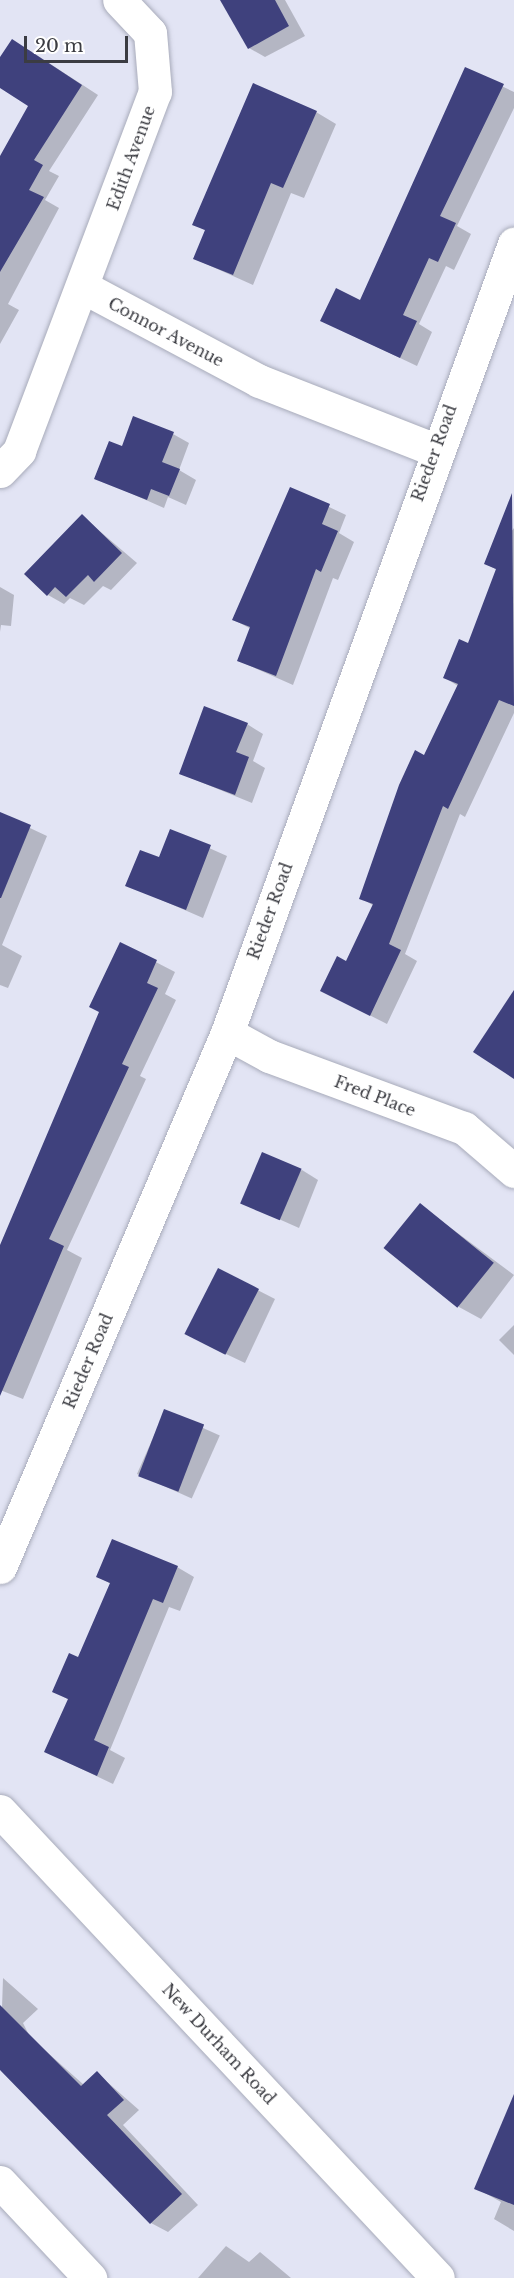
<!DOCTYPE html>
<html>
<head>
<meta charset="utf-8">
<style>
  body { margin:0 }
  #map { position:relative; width:514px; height:2278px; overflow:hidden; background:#e2e4f4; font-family:"Libre Baskerville",serif }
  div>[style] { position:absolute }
  .shadow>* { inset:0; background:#0003; transform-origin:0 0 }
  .building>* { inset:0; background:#3f417d; transform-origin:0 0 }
  .roads { filter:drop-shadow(0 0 2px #a8abba) drop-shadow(0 0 2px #a8abba) }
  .minor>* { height:33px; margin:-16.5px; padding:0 16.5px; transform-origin:16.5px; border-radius:16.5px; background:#fff }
  .major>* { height:33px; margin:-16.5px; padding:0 16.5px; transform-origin:16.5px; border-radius:16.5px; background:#fff }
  span { translate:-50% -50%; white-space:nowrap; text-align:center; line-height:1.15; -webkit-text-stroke:6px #fff; paint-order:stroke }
  .street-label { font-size:16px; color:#3b3c42 }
  .scale { position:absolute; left:24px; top:36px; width:104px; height:27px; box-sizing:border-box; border:3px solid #3b3c42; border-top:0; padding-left:8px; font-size:18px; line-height:21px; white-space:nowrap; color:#3b3c42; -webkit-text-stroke:4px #fff; paint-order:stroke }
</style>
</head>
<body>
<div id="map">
  <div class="shadow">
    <i style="clip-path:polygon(222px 0,285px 0,305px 36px,265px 57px,249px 48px)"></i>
    <i style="clip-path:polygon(29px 50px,98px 95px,49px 171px,59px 176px,45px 200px,59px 208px,8px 304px,19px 310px,0 344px,0 159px,30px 106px,0 86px,0 60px)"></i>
    <i style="clip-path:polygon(465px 69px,514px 92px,514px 108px,457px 226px,471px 234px,454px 270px,446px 266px,419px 324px,432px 332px,417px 366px,322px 321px,361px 302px)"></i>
    <i style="clip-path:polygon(316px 112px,336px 124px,304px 198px,291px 193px,253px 285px,195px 259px,206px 231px,194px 224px)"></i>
    <i style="clip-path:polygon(173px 434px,189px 443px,179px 470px,196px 480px,186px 505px,168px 497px,164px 508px,96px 478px,123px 448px)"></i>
    <i style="clip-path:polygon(291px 489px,346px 515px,339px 533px,354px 542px,338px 580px,333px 578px,293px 685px,239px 661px,251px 629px,234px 620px)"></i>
    <i style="clip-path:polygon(82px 516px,137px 563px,111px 590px,103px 586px,84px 605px,70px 598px,64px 604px,48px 595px)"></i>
    <i style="clip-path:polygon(514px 528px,514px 713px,465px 817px,460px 814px,405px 954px,417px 961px,387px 1024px,322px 991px,346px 963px,374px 906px,361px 898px,458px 686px,445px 678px,469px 645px,497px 570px,486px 564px)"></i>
    <i style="clip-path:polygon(0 587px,14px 595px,11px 626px,1px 625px,0 632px)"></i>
    <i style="clip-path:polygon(247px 724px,263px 734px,253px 761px,265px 768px,252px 803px,181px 774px)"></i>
    <i style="clip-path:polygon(0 814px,47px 836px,2px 945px,22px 956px,8px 988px,0 985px)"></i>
    <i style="clip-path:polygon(171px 831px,227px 856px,203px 918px,127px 885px,159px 859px)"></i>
    <i style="clip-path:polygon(121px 944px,175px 972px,165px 994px,176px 1000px,140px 1076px,146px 1079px,67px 1250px,82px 1258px,23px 1399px,0 1390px,0 1248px,100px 1012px)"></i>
    <i style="clip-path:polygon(302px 1170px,318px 1180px,299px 1228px,243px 1203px)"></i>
    <i style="clip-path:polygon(420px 1205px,514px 1275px,481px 1319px,459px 1307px)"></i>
    <i style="clip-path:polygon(219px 1270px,275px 1299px,245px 1363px,205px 1344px)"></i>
    <i style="clip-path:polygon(514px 1325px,514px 1355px,499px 1340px)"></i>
    <i style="left:165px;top:1411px;width:60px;height:69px;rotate:24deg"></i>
    <i style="clip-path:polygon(177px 1567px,194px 1577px,180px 1611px,169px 1607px,110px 1750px,125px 1758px,113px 1784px,46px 1752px,69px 1700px,54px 1691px,79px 1659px,111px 1584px,98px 1577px)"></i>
    <i style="clip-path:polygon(3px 1978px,38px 2009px,23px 2023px,30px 2037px,84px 2085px,97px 2073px,139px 2110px,123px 2125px,198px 2205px,168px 2232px,151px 2223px,0 2067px)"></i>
    <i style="clip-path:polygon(514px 2139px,514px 2231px,494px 2219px,501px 2202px,476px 2188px)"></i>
    <i style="clip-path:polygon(226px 2246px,249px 2262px,260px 2252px,291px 2278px,198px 2278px)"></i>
  </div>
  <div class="building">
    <i style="clip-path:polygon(220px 0,275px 0,289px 26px,248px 49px)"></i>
    <i style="clip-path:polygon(12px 39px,82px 85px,34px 160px,43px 165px,29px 190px,44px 197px,0 272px,0 156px,28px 106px,0 88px,0 57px)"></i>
    <i style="clip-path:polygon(465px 67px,504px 84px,440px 216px,456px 223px,438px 262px,429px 258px,403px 315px,417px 321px,400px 358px,320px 321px,336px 288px,360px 300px)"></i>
    <i style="clip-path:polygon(253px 83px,317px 111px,283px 188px,271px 183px,233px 275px,193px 259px,205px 230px,192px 225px)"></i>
    <i style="clip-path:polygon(133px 416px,174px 432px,162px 462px,180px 469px,169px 496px,151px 489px,147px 500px,94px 479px,109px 441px,122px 446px)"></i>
    <i style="clip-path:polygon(290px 487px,330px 504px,322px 524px,338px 531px,321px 572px,316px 569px,276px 676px,237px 661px,250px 627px,232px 620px)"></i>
    <i style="clip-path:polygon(512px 493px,514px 706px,499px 700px,448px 809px,443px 806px,389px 944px,401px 950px,370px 1016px,320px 991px,337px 956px,346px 961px,373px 904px,359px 899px,399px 785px,415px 750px,424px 755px,458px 684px,443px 678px,459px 639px,468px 643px,496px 569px,484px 564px)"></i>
    <i style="clip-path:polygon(82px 514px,122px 553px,94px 582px,88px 575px,66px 597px,55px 587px,47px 596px,24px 574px)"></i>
    <i style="clip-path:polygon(204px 706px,248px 723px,236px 752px,249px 757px,235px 795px,179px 774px)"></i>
    <i style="clip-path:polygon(0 812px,31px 825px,1px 898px,0 898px)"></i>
    <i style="clip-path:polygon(170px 829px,211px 845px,186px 910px,125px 886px,140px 850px,159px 857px)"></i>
    <i style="clip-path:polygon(120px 942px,157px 960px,147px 983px,158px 988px,122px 1064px,129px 1067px,49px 1239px,64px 1246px,0 1396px,0 1245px,99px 1012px,89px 1007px)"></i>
    <i style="clip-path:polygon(514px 990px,514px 1079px,473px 1052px)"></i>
    <i style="left:262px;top:1152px;width:43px;height:56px;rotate:23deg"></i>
    <i style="left:420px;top:1203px;width:95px;height:58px;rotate:39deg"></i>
    <i style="left:218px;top:1268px;width:46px;height:74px;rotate:27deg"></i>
    <i style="left:164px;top:1409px;width:43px;height:72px;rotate:21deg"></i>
    <i style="clip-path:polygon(112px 1539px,178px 1566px,163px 1603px,153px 1599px,94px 1740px,109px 1747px,97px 1776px,44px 1752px,68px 1699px,52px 1692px,69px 1653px,78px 1657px,110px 1583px,96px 1577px)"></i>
    <i style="clip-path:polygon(0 2005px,81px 2086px,97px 2071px,124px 2100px,107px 2115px,182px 2194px,150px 2224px,0 2070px)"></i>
    <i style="clip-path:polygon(514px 2094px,514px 2205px,474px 2189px)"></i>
  </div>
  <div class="roads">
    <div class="minor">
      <i style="left:85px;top:288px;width:197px;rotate:28.1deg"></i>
      <i style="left:259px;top:381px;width:189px;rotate:21.4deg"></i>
      <i style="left:0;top:471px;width:28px;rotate:-46deg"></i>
      <i style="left:19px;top:451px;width:384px;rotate:-69.3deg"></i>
      <i style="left:155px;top:92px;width:59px;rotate:-94.8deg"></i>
      <i style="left:150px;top:33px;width:45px;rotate:-133.2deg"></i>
      <i style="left:227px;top:1033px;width:48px;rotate:28.7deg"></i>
      <i style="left:269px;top:1056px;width:208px;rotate:20.3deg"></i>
      <i style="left:464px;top:1128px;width:66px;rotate:40.7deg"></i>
      <i style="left:0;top:1567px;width:580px;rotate:-66.97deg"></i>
      <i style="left:227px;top:1033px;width:840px;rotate:-70.01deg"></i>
      <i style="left:0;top:2182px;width:132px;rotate:46.8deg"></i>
    </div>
    <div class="major">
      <i style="left:0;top:1811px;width:640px;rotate:46.84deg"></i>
    </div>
  </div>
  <div class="street-label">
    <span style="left:131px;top:158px;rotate:-70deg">Edith Avenue</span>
    <span style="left:166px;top:332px;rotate:28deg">Connor Avenue</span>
    <span style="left:434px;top:453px;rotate:-70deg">Rieder Road</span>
    <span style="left:270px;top:911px;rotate:-70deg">Rieder Road</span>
    <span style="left:375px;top:1096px;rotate:21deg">Fred Place</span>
    <span style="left:88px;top:1361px;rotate:-67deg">Rieder Road</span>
    <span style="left:219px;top:2044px;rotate:47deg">New Durham Road</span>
  </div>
  <div class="scale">20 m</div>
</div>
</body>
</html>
